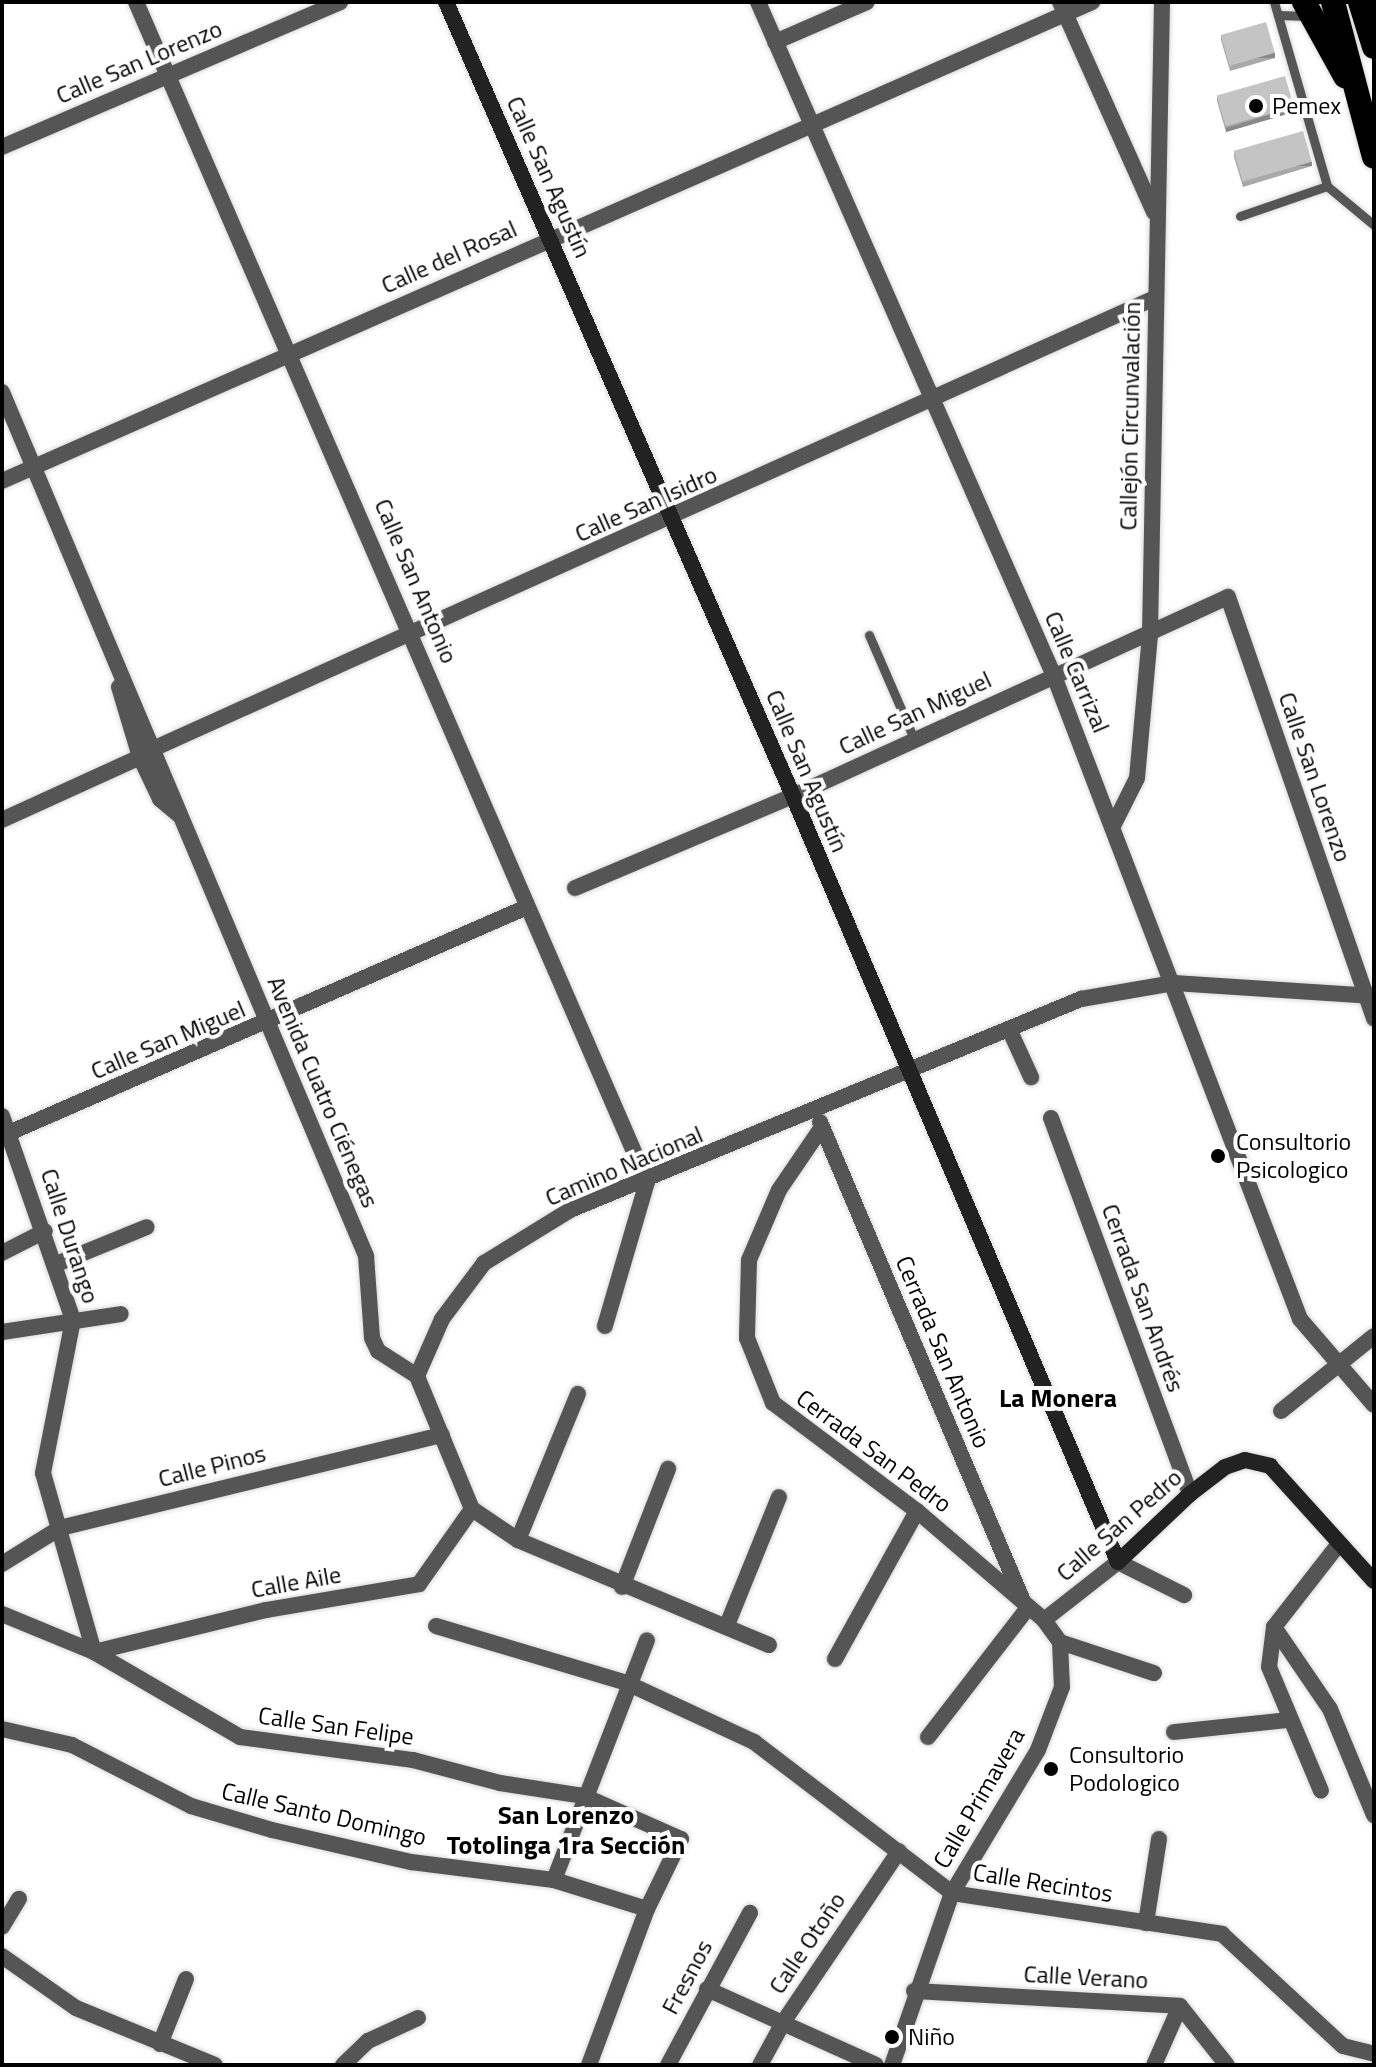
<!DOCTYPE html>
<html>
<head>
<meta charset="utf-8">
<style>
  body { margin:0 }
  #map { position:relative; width:1376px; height:2067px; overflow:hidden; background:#fff; font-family:"Titillium Web",sans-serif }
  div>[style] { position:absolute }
  .roads { filter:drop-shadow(0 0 2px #dbdbdb) drop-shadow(0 0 2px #dbdbdb) }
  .lane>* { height:9px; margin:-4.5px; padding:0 4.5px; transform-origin:4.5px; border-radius:4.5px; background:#555 }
  .street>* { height:16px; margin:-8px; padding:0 8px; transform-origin:8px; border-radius:8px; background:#555 }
  .secondary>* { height:16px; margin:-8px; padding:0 8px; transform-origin:8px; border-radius:8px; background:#222 }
  .highway>* { height:24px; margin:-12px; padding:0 12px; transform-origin:12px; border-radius:12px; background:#000 }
  .wall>* { inset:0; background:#a9a9a9 }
  .shaded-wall>* { inset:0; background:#898989; transform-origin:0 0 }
  .building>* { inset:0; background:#c4c4c4; transform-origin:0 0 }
  .dots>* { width:22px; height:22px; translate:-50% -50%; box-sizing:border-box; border:4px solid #fff; border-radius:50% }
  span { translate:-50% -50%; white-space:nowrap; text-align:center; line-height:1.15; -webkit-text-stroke:8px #fff; paint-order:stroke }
  .street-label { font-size:24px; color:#000 }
  .poi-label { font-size:24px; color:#000 }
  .left { translate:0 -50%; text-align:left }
  .neighbourhood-label { font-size:26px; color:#000; font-weight:700 }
  .frame { position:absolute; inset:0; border:4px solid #000; pointer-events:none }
</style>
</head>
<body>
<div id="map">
  <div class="roads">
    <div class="lane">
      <i style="left:1274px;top:2px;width:191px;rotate:73.9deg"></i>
      <i style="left:1327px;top:186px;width:61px;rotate:39.7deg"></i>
      <i style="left:1278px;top:15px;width:30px;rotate:2deg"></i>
      <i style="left:1240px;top:216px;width:92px;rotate:-19deg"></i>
      <i style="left:869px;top:635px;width:113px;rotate:66.6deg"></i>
    </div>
    <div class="street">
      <i style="left:136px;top:2px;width:1286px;rotate:66.58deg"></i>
      <i style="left:647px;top:1182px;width:150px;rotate:106.3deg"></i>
      <i style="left:758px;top:2px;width:736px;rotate:66.29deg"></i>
      <i style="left:1054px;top:676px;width:688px;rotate:69.06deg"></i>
      <i style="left:1300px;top:1319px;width:113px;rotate:49.3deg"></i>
      <i style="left:1060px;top:2px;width:230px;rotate:65.9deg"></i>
      <i style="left:775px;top:42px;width:100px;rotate:-23.5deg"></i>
      <i style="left:2px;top:147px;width:368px;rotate:-23.2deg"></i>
      <i style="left:2px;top:392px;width:938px;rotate:67.15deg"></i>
      <i style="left:366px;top:1256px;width:82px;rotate:85.8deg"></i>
      <i style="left:372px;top:1338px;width:14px;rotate:65deg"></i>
      <i style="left:378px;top:1351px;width:46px;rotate:32.7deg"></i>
      <i style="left:2px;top:481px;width:1191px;rotate:-23.72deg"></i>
      <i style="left:119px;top:687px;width:73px;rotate:73.3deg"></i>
      <i style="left:140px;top:757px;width:47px;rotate:64.5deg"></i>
      <i style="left:160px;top:799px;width:25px;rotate:40deg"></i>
      <i style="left:155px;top:748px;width:1097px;rotate:-24.23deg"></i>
      <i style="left:2px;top:820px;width:152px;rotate:-24.5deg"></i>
      <i style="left:1114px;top:824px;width:51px;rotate:-63.4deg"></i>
      <i style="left:1137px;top:778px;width:145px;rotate:-84.8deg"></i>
      <i style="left:1150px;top:634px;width:632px;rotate:-88.91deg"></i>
      <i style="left:575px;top:888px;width:237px;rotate:-22.9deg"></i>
      <i style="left:793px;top:796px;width:478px;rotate:-24.6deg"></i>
      <i style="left:1228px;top:597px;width:446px;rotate:70.9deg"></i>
      <i style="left:1010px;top:1031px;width:51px;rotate:65.5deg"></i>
      <i style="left:2px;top:1116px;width:216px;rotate:70.8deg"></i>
      <i style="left:73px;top:1320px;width:156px;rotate:101.1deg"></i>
      <i style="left:43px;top:1473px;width:186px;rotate:74.1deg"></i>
      <i style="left:1051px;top:1118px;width:401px;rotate:69.7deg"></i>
      <i style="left:820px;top:1122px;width:520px;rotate:67.03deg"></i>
      <i style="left:822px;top:1127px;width:76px;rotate:124.3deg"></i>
      <i style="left:779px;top:1190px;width:76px;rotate:113.2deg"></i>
      <i style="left:749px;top:1260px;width:78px;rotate:91.5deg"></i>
      <i style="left:747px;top:1338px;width:70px;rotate:68.2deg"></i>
      <i style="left:773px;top:1403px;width:180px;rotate:36.9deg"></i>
      <i style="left:917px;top:1511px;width:167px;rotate:40.6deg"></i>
      <i style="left:1044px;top:1620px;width:27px;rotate:54deg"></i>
      <i style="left:1060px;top:1642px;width:45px;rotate:87.5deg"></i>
      <i style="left:1062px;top:1687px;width:67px;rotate:110.9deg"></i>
      <i style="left:1038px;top:1750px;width:167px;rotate:121deg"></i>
      <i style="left:952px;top:1893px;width:182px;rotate:109.2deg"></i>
      <i style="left:2px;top:1136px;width:573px;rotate:-23.57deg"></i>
      <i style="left:2px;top:1253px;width:48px;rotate:-27.1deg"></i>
      <i style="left:54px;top:1265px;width:100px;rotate:-22.2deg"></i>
      <i style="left:2px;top:1332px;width:120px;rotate:-8.6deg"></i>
      <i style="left:1281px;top:1411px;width:119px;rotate:-38.9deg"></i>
      <i style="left:518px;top:1540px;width:158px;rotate:-67.7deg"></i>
      <i style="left:2px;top:1564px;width:68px;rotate:-31.8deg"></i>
      <i style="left:60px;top:1528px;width:393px;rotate:-13.7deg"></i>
      <i style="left:622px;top:1587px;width:127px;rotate:-68.7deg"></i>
      <i style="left:2px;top:1614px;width:100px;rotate:22.4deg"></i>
      <i style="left:94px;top:1652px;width:169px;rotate:30.2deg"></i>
      <i style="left:240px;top:1737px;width:175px;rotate:7.6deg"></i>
      <i style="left:413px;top:1760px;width:90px;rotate:14.8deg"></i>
      <i style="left:500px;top:1783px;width:85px;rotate:8.8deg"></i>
      <i style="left:584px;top:1796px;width:106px;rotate:23.9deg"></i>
      <i style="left:681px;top:1839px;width:78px;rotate:115.9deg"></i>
      <i style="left:647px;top:1909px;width:166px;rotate:110.4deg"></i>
      <i style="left:1044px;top:1620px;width:94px;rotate:-38.1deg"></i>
      <i style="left:1118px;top:1562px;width:74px;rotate:26.6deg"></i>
      <i style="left:727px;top:1625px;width:138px;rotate:-67.9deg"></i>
      <i style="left:436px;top:1626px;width:199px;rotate:16.6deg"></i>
      <i style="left:627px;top:1683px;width:140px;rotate:24.9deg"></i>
      <i style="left:754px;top:1742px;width:249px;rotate:37.3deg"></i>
      <i style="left:952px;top:1893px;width:273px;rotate:8.6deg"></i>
      <i style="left:1222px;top:1934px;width:165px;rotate:42.8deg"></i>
      <i style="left:1343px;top:2046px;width:32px;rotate:14deg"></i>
      <i style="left:1274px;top:1627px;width:99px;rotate:55.7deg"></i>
      <i style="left:1330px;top:1709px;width:115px;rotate:67.5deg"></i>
      <i style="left:1274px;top:1627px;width:40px;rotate:97.1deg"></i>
      <i style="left:1269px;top:1667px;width:134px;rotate:67.2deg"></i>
      <i style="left:1274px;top:1627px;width:104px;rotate:-52deg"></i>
      <i style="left:1060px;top:1642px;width:99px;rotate:18.3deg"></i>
      <i style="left:769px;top:1645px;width:272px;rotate:-157.3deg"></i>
      <i style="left:518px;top:1540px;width:55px;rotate:-146deg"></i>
      <i style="left:472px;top:1509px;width:144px;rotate:-112.5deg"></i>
      <i style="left:417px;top:1376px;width:62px;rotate:-66.3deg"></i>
      <i style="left:442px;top:1319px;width:70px;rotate:-53.1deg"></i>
      <i style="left:484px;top:1263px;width:101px;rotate:-31.6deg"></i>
      <i style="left:570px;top:1210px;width:553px;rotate:-22.44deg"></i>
      <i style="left:1081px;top:999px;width:94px;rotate:-9.8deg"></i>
      <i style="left:1174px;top:983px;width:200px;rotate:3.7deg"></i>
      <i style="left:94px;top:1652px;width:177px;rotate:-13.7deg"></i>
      <i style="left:266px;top:1610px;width:155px;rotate:-9.6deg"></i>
      <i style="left:419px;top:1584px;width:92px;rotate:-54.8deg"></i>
      <i style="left:835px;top:1659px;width:169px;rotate:-61deg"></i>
      <i style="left:2px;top:1729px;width:72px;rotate:12.9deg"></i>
      <i style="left:72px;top:1745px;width:134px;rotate:27.1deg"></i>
      <i style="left:191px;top:1806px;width:84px;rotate:16.5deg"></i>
      <i style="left:272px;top:1830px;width:143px;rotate:13deg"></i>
      <i style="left:411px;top:1862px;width:144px;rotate:7.2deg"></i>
      <i style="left:554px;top:1880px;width:97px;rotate:17.3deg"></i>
      <i style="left:1174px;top:1732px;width:115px;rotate:-6deg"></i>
      <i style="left:928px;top:1737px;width:160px;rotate:-52.3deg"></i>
      <i style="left:554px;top:1880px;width:257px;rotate:-68.8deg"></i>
      <i style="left:1146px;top:1923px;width:85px;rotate:-81.2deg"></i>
      <i style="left:2px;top:1927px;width:33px;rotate:-59deg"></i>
      <i style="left:2px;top:1956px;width:90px;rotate:35.1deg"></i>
      <i style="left:76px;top:2008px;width:150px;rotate:22.3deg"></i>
      <i style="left:707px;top:1989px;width:185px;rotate:24.2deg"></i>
      <i style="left:914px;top:1991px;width:266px;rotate:3.2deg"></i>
      <i style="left:1180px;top:2006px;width:75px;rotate:51.5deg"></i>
      <i style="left:160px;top:2044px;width:70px;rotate:-68.2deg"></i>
      <i style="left:343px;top:2065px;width:35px;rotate:-44deg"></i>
      <i style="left:368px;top:2041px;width:55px;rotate:-24.7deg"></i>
      <i style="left:668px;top:2065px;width:173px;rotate:-61.7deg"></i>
      <i style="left:760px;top:2065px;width:50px;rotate:-61.4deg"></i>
      <i style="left:784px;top:2021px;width:205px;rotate:-55.9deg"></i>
      <i style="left:1154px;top:2065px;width:64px;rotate:-66.2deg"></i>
    </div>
    <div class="secondary">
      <i style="left:446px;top:2px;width:867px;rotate:66.39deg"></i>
      <i style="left:793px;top:796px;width:832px;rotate:67.01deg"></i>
      <i style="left:1118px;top:1562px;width:99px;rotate:-43.4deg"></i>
      <i style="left:1190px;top:1494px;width:44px;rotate:-37.6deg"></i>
      <i style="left:1225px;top:1467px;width:21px;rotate:-19deg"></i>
      <i style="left:1245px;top:1460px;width:26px;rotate:13deg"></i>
      <i style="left:1270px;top:1466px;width:155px;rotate:47.9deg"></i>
    </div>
    <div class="highway">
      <i style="left:1304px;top:2px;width:85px;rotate:61deg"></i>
      <i style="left:1333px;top:2px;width:160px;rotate:75.2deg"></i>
      <i style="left:1360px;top:2px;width:47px;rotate:72.7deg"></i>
    </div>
  </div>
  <div class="wall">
    <i style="clip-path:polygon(1221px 35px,1275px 58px,1230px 71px,1221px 40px)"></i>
    <i style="clip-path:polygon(1217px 97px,1294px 112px,1226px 132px,1217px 101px)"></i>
    <i style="clip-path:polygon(1234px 152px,1312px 166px,1243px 187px,1234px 157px)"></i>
  </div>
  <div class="shaded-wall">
    <i style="left:1275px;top:53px;width:5px;height:47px;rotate:90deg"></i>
    <i style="clip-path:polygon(1294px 107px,1294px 112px,1226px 132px,1226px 128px)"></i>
    <i style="left:1312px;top:162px;width:4px;height:72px;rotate:90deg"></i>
  </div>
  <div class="building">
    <i style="left:1266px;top:22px;width:32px;height:47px;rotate:74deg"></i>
    <i style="left:1285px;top:76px;width:32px;height:71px;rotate:74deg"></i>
    <i style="left:1303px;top:131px;width:32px;height:72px;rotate:74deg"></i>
  </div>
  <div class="dots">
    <i style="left:1256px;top:106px;background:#000"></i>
    <i style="left:1218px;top:1156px;background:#000"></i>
    <i style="left:1051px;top:1769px;background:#000"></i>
    <i style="left:892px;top:2037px;background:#000"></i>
  </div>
  <div class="street-label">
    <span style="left:139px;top:62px;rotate:-23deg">Calle San Lorenzo</span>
    <span style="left:549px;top:177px;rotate:66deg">Calle San Agustín</span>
    <span style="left:449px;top:257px;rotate:-24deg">Calle del Rosal</span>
    <span style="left:1130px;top:416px;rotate:-89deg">Callejón Circunvalación</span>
    <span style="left:646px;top:504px;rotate:-24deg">Calle San Isidro</span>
    <span style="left:416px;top:581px;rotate:67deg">Calle San Antonio</span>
    <span style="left:1077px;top:672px;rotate:67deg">Calle Carrizal</span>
    <span style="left:915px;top:713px;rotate:-25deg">Calle San Miguel</span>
    <span style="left:807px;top:771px;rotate:67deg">Calle San Agustín</span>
    <span style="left:1315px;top:777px;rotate:71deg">Calle San Lorenzo</span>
    <span style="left:168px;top:1040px;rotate:-23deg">Calle San Miguel</span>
    <span style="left:323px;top:1092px;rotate:67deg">Avenida Cuatro Ciénegas</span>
    <span style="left:624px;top:1166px;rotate:-23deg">Camino Nacional</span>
    <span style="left:70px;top:1236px;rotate:72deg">Calle Durango</span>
    <span style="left:1143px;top:1298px;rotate:70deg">Cerrada San Andrés</span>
    <span style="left:943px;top:1352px;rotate:67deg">Cerrada San Antonio</span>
    <span style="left:874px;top:1451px;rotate:37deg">Cerrada San Pedro</span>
    <span style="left:212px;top:1466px;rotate:-14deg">Calle Pinos</span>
    <span style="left:1119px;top:1525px;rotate:-41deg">Calle San Pedro</span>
    <span style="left:296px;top:1582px;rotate:-10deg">Calle Aile</span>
    <span style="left:336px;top:1726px;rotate:8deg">Calle San Felipe</span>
    <span style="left:979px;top:1798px;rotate:-60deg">Calle Primavera</span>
    <span style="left:324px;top:1814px;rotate:13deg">Calle Santo Domingo</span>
    <span style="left:1043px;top:1883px;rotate:9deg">Calle Recintos</span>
    <span style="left:807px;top:1943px;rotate:-56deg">Calle Otoño</span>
    <span style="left:687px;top:1977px;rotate:-62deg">Fresnos</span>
    <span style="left:1086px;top:1977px;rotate:3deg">Calle Verano</span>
  </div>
  <div class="poi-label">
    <span class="left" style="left:1272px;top:106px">Pemex</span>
    <span class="left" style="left:1236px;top:1156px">Consultorio<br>Psicologico</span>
    <span class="left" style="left:1069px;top:1769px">Consultorio<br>Podologico</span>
    <span class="left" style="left:908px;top:2037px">Niño</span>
  </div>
  <div class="neighbourhood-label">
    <span style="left:1058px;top:1398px">La Monera</span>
    <span style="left:566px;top:1830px">San Lorenzo<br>Totolinga 1ra Sección</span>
  </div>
  <div class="frame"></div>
</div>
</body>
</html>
